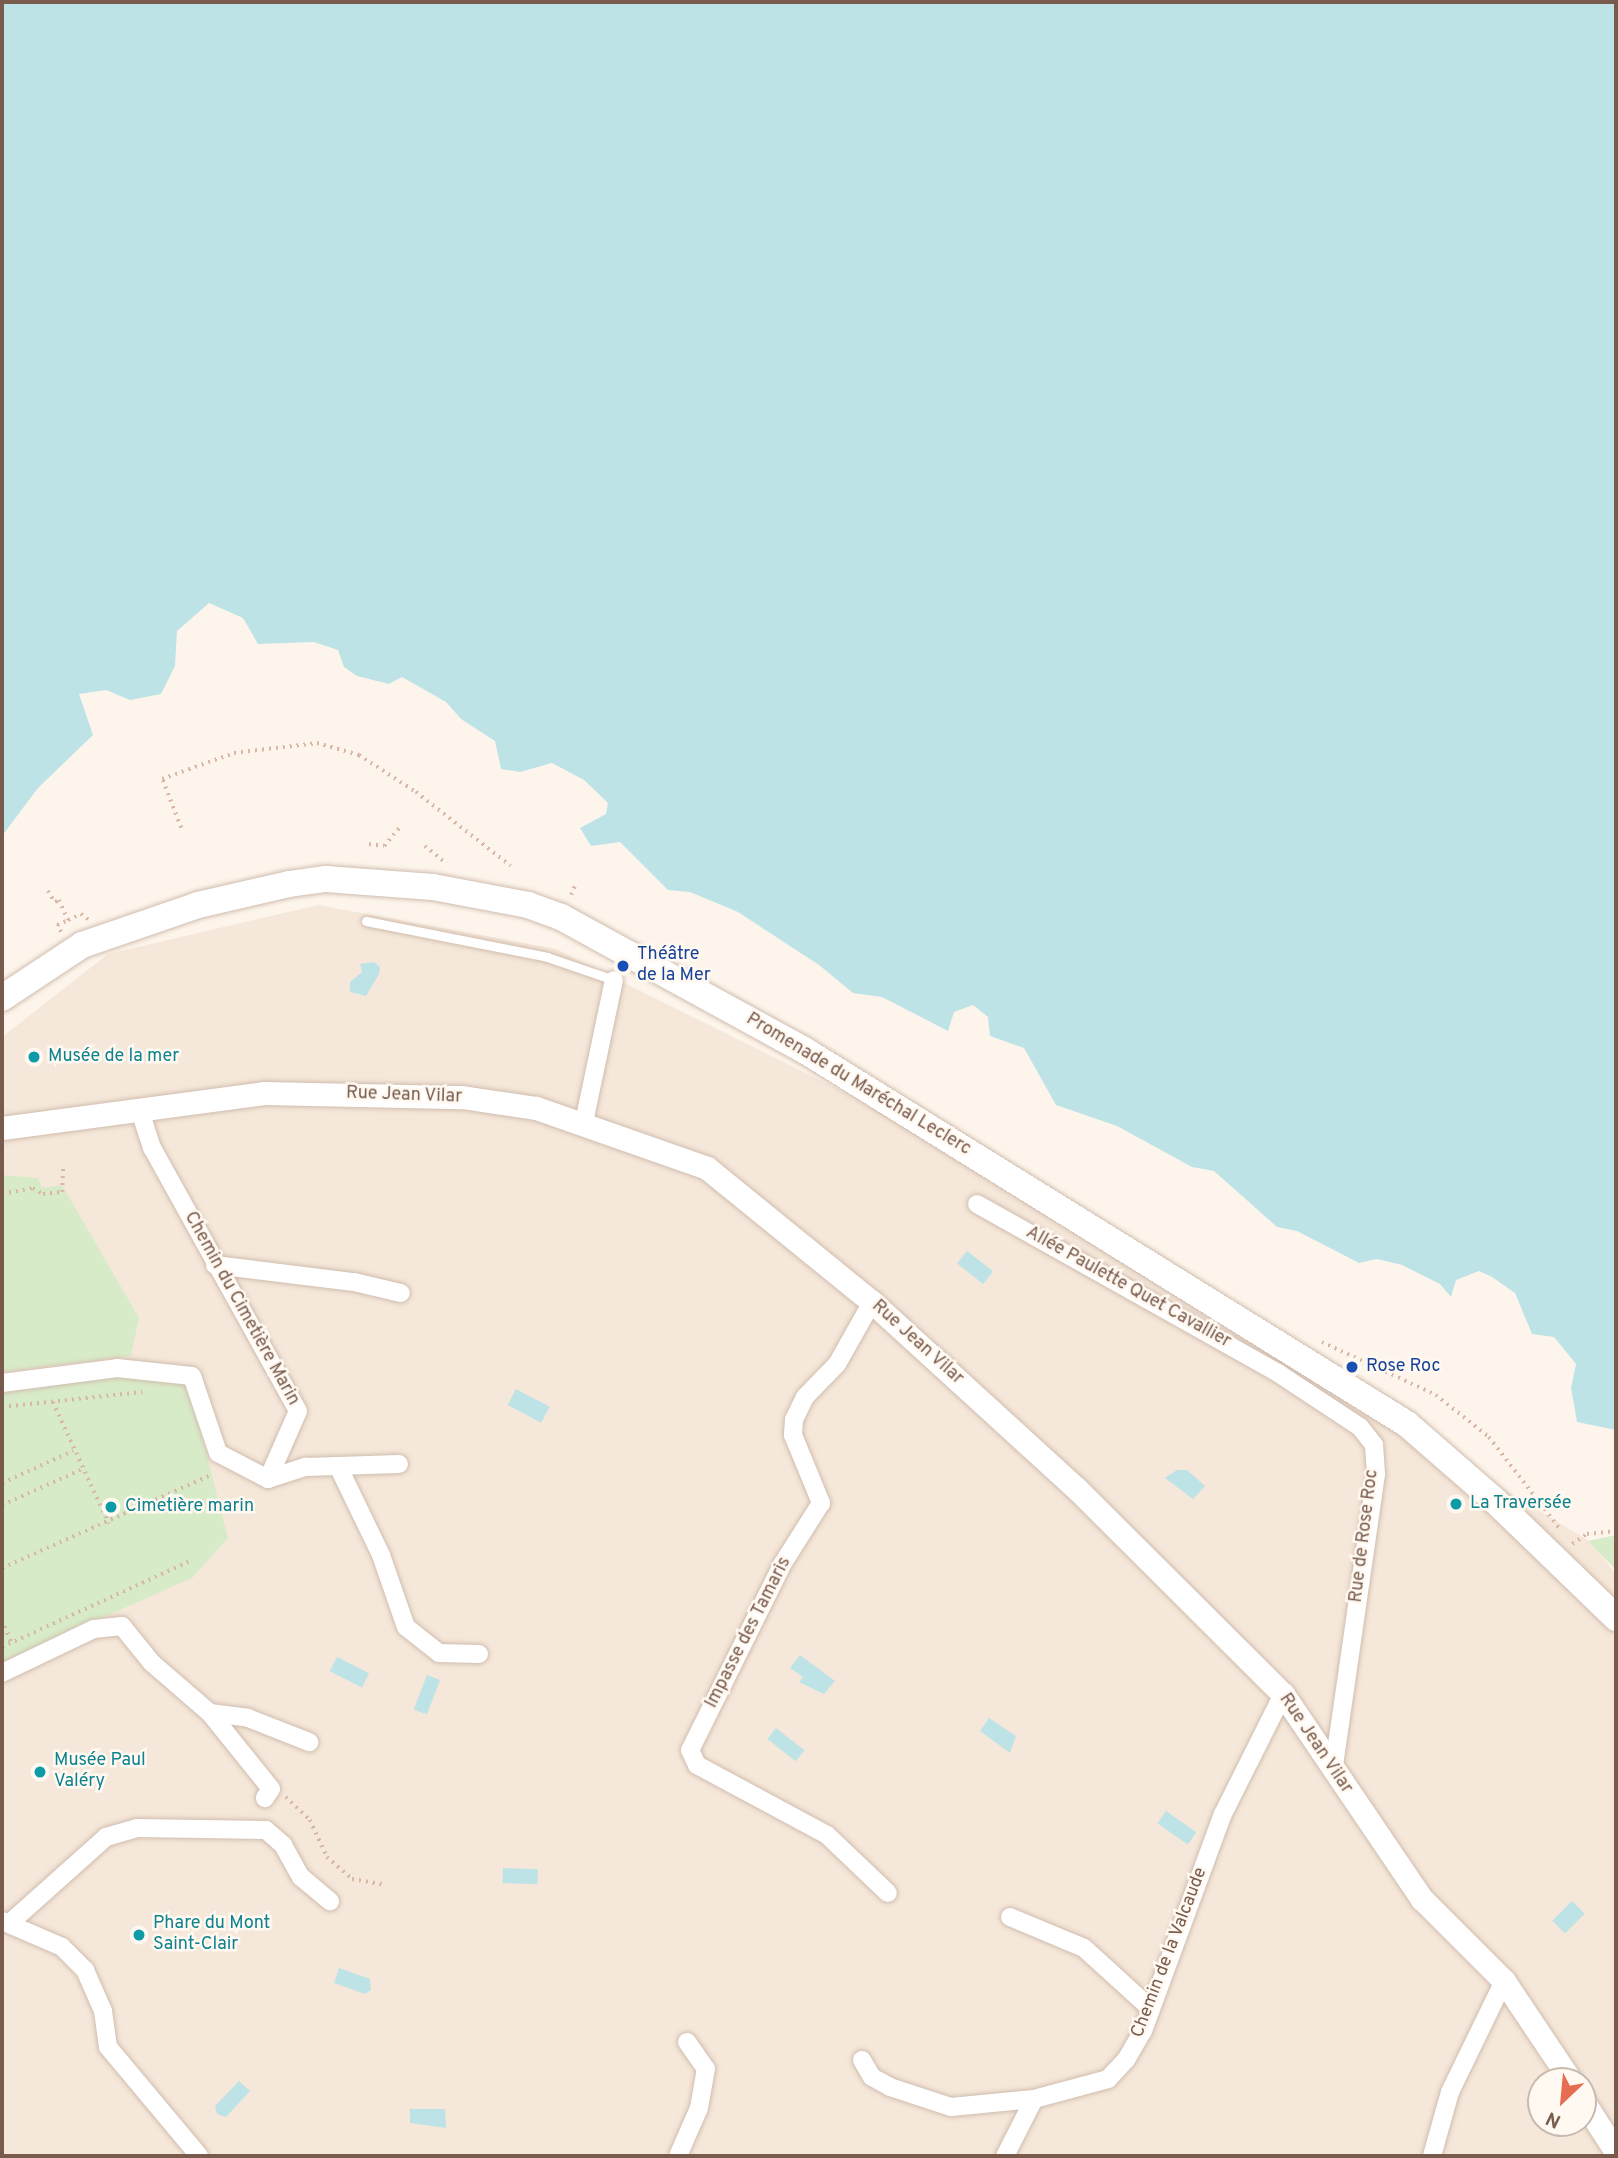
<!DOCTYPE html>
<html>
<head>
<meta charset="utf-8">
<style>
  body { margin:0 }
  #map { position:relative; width:1618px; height:2158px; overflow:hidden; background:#fdf5eb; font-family:Overpass,sans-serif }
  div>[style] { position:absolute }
  .residential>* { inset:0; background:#f5e7d9 }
  .green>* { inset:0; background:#d8ebc8 }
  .water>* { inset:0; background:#bee3e7; transform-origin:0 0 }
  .path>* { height:3.5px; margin-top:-1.75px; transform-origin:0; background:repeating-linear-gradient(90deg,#d8b7a5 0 2px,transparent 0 7px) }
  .roads { filter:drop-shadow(0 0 2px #d0bdaf) drop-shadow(0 0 2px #d0bdaf) }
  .service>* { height:9px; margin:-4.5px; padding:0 4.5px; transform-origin:4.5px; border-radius:4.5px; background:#fff }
  .minor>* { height:18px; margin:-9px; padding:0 9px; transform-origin:9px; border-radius:9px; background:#fff }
  .tertiary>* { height:23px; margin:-11.5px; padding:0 11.5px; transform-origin:11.5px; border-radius:11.5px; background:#fff }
  .secondary>* { height:26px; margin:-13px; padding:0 13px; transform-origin:13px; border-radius:13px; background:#fff }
  .dots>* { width:19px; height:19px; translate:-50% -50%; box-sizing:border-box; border:4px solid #fff9f2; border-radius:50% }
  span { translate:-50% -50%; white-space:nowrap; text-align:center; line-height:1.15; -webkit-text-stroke:5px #fff9f2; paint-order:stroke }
  .transit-label { font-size:18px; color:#164399 }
  .left { translate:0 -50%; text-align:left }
  .culture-label { font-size:18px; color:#0d838f }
  .street-label { font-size:18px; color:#795b4d }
  .frame { position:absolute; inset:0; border:4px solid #795b4d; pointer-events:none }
  .north { position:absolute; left:1527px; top:2067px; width:70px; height:70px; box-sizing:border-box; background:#fff9f2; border:2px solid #c9bab0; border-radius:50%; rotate:206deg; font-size:19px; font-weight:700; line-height:28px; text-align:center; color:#795b4d }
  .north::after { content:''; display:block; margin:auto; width:24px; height:32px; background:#e66d51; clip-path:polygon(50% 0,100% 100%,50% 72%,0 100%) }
</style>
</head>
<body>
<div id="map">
  <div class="residential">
    <i style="clip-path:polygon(evenodd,318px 905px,556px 949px,852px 1096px,1591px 1542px,1616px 1574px,1616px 2156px,2px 2156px,2px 1037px,108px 954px,318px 905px,1541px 2081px,1583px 2081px,1583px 2123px,1541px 2123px,1541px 2081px)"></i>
  </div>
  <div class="green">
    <i style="clip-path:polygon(2px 1175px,38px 1178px,42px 1188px,62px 1185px,139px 1318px,131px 1356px,2px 1372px)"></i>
    <i style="clip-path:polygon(121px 1375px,188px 1382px,228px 1538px,192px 1578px,2px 1662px,2px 1393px)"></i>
    <i style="clip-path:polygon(1616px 1535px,1616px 1570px,1588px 1541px)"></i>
  </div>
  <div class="water">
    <i style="clip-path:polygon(2px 2px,1616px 2px,1616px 1430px,1577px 1422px,1571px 1388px,1576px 1364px,1554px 1337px,1532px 1334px,1515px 1293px,1492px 1277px,1479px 1271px,1456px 1280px,1451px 1297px,1440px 1284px,1402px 1265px,1377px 1259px,1359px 1263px,1297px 1231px,1277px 1227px,1214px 1171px,1192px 1167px,1117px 1126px,1056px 1105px,1024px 1048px,990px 1036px,988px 1017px,973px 1005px,954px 1012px,948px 1031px,882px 997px,853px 993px,819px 965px,738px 912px,690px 892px,668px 890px,620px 842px,591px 846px,580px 828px,606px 814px,608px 803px,584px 780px,552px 763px,520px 772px,501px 769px,495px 741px,461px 719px,446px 702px,402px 677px,389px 684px,357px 676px,344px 667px,338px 650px,314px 642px,258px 644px,243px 618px,209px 603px,177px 631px,175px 666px,161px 694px,130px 700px,106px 690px,79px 694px,93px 735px,38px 788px,2px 836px)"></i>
    <i style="clip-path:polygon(374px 962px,380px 967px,379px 974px,366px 996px,350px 992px,350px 982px,362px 972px,360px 964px)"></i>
    <i style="left:967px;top:1251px;width:33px;height:16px;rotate:38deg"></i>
    <i style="left:516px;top:1389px;width:38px;height:18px;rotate:28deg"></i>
    <i style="clip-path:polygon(1177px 1470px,1187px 1470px,1205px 1486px,1193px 1499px,1165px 1478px)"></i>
    <i style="clip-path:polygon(800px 1655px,835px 1681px,824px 1694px,799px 1682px,803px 1677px,790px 1668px)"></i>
    <i style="left:337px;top:1657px;width:36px;height:16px;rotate:27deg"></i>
    <i style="left:427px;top:1675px;width:14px;height:37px;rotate:21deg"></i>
    <i style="clip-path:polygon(989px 1718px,1016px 1736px,1010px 1753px,980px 1731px)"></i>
    <i style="left:776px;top:1728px;width:36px;height:14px;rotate:38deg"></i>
    <i style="left:1166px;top:1811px;width:37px;height:15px;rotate:35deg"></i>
    <i style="left:503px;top:1868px;width:35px;height:15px;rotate:2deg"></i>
    <i style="left:1572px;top:1901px;width:18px;height:28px;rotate:45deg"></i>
    <i style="clip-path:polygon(339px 1968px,370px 1979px,371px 1990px,365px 1994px,334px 1983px)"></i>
    <i style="clip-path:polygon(239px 2081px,250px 2091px,226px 2117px,217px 2114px,215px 2106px)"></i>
    <i style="clip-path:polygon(410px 2109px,445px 2109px,446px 2128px,410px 2123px)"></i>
  </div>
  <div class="path">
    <i style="left:181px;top:828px;width:53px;rotate:-111.2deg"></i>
    <i style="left:162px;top:779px;width:77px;rotate:-19.9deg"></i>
    <i style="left:234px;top:753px;width:84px;rotate:-6.9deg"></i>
    <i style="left:317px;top:743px;width:44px;rotate:15.9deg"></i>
    <i style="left:359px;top:755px;width:68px;rotate:33deg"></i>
    <i style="left:416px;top:792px;width:120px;rotate:37.9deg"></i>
    <i style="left:369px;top:844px;width:15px;rotate:8deg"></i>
    <i style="left:384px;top:846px;width:25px;rotate:-50deg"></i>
    <i style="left:425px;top:846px;width:28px;rotate:39deg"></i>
    <i style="left:48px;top:891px;width:13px;rotate:58deg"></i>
    <i style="left:55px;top:902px;width:4px;rotate:-27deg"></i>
    <i style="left:59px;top:900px;width:22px;rotate:66deg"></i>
    <i style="left:571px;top:895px;width:11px;rotate:-68deg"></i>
    <i style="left:61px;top:932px;width:8px;rotate:-120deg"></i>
    <i style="left:57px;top:925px;width:12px;rotate:-24deg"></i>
    <i style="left:68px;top:920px;width:14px;rotate:-25deg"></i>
    <i style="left:81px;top:914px;width:9px;rotate:36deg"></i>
    <i style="left:2px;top:1194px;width:32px;rotate:-11deg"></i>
    <i style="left:33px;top:1188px;width:12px;rotate:31deg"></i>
    <i style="left:43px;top:1194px;width:19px;rotate:-6deg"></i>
    <i style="left:62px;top:1192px;width:24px;rotate:-88deg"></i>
    <i style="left:1322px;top:1342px;width:126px;rotate:24.9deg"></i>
    <i style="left:1436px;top:1395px;width:68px;rotate:38.4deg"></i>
    <i style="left:1489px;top:1437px;width:118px;rotate:52.3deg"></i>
    <i style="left:53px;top:1402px;width:134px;rotate:65.3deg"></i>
    <i style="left:2px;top:1407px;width:141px;rotate:-6.1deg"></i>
    <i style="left:2px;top:1483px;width:78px;rotate:-24.3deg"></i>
    <i style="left:2px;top:1505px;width:89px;rotate:-24deg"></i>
    <i style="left:1572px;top:1544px;width:18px;rotate:-34deg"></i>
    <i style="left:1587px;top:1534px;width:29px;rotate:-6deg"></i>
    <i style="left:2px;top:1568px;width:229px;rotate:-24deg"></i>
    <i style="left:2px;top:1620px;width:25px;rotate:67deg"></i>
    <i style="left:2px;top:1647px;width:207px;rotate:-24.6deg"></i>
    <i style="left:286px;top:1797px;width:33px;rotate:44deg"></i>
    <i style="left:310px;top:1820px;width:41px;rotate:65.3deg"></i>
    <i style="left:327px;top:1857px;width:33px;rotate:41deg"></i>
    <i style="left:352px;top:1879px;width:35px;rotate:10deg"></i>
  </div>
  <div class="roads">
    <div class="service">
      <i style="left:366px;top:921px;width:185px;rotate:11.2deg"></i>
      <i style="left:547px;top:957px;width:71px;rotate:18.9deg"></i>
    </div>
    <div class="minor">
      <i style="left:584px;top:1122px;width:145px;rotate:-78.1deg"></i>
      <i style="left:977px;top:1204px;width:345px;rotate:29.3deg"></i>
      <i style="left:1278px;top:1373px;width:98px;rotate:33.4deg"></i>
      <i style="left:1360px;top:1427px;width:23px;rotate:52deg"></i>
      <i style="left:1374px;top:1445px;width:29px;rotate:86deg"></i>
      <i style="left:1376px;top:1474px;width:301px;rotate:98.2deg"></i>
      <i style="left:215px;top:1265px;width:140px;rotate:7deg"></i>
      <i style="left:354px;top:1282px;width:48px;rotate:13.2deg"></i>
      <i style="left:872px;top:1302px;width:71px;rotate:119.4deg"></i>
      <i style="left:837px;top:1364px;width:46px;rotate:134.1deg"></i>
      <i style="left:805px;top:1397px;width:25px;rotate:116deg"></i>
      <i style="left:794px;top:1420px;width:15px;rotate:94deg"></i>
      <i style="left:793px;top:1435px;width:74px;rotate:67.6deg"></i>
      <i style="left:821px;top:1503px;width:71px;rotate:122.3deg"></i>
      <i style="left:783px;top:1563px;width:209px;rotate:116.4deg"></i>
      <i style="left:690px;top:1750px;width:17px;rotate:65deg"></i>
      <i style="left:697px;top:1765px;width:148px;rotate:28.3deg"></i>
      <i style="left:827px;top:1835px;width:84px;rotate:43.6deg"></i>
      <i style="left:2px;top:1383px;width:116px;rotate:-7.4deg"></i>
      <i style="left:117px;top:1368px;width:75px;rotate:6.1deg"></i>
      <i style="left:192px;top:1376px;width:81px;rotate:71.3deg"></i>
      <i style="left:218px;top:1453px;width:56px;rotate:27.5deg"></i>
      <i style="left:268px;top:1479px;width:74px;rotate:-66.2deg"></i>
      <i style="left:298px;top:1411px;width:301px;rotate:-119deg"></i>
      <i style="left:152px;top:1148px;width:42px;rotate:-108deg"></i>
      <i style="left:338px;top:1466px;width:99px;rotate:64.2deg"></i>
      <i style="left:381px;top:1555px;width:76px;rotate:70.9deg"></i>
      <i style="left:406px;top:1627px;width:42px;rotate:38.2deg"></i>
      <i style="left:439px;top:1653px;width:40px;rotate:1.4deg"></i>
      <i style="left:268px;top:1479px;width:40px;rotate:-18deg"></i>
      <i style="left:306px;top:1467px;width:93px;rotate:-1.8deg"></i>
      <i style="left:2px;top:1673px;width:102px;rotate:-25.6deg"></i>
      <i style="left:94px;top:1629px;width:28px;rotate:-6deg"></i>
      <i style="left:122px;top:1626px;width:48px;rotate:51deg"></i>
      <i style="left:152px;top:1663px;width:77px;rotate:40.8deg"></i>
      <i style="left:210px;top:1713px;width:97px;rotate:51.2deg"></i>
      <i style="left:271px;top:1789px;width:11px;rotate:124deg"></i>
      <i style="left:210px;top:1713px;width:38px;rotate:7deg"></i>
      <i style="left:248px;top:1718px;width:66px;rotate:21.5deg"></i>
      <i style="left:1010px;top:1917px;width:80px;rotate:22.7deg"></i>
      <i style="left:1084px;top:1948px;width:89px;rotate:42.3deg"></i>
      <i style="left:2px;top:1921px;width:65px;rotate:23.4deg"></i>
      <i style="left:62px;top:1947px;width:33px;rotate:45deg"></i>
      <i style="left:85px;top:1970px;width:45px;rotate:66.3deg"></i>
      <i style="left:103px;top:2011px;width:36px;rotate:82deg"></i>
      <i style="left:108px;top:2047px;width:142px;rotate:50.1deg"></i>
      <i style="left:11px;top:1922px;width:127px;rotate:-41.8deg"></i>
      <i style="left:106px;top:1837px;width:32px;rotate:-16deg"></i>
      <i style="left:137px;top:1828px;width:129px;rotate:0.9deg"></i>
      <i style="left:266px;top:1830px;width:23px;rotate:41deg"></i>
      <i style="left:283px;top:1845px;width:37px;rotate:61deg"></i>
      <i style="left:301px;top:1877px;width:38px;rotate:40deg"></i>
      <i style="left:862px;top:2060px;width:20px;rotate:60deg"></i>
      <i style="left:872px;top:2077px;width:21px;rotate:29deg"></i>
      <i style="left:890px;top:2087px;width:64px;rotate:18.2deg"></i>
      <i style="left:951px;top:2107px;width:83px;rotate:-5.5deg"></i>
      <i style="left:678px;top:2156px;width:52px;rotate:-66.4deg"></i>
      <i style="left:699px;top:2108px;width:40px;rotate:-80deg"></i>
      <i style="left:706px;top:2069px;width:33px;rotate:-125deg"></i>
      <i style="left:1005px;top:2156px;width:64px;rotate:-63deg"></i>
      <i style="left:1034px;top:2099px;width:77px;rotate:-15.1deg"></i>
      <i style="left:1108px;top:2079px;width:26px;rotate:-47deg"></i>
      <i style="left:1126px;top:2060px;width:34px;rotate:-60deg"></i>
      <i style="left:1143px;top:2031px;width:231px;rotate:-69.8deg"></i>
      <i style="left:1223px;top:1814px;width:134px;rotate:-63.4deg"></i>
      <i style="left:1432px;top:2156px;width:66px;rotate:-74.3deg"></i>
      <i style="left:1450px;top:2092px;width:123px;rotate:-64.1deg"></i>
    </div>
    <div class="tertiary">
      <i style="left:2px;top:1128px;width:264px;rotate:-7.6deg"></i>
      <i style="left:264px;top:1093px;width:198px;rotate:1.2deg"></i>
      <i style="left:462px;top:1097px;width:75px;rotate:8.5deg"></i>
      <i style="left:536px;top:1108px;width:181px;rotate:19.3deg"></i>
      <i style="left:707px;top:1168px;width:213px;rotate:39.1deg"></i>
      <i style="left:872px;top:1302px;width:277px;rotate:42.4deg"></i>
      <i style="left:1077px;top:1489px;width:291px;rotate:44.9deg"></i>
      <i style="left:1283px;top:1694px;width:248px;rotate:55.9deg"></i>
      <i style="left:1422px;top:1899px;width:116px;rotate:45deg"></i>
      <i style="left:1504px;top:1981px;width:120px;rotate:56.2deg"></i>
      <i style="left:1583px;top:2101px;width:61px;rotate:57.1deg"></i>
    </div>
    <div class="secondary">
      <i style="left:2px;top:998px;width:96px;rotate:-33.5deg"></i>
      <i style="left:82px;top:945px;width:123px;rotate:-19deg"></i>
      <i style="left:198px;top:905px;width:93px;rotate:-13deg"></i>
      <i style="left:289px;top:884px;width:37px;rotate:-8deg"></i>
      <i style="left:326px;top:879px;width:107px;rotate:4.3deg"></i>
      <i style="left:433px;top:887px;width:97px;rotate:10.7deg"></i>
      <i style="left:528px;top:905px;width:35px;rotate:20deg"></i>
      <i style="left:561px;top:917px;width:277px;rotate:28.7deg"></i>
      <i style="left:804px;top:1050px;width:710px;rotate:31.81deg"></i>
      <i style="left:1407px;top:1424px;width:116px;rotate:41.1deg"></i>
      <i style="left:1494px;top:1500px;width:170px;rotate:44deg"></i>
    </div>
  </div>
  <div class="dots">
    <i style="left:623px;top:966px;background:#1a4fb4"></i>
    <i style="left:34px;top:1057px;background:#0f9aa8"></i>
    <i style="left:1352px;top:1367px;background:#1a4fb4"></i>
    <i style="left:1456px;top:1504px;background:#0f9aa8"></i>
    <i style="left:111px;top:1507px;background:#0f9aa8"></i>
    <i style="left:40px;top:1772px;background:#0f9aa8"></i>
    <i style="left:139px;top:1935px;background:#0f9aa8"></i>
  </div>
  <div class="transit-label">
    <span class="left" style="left:637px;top:966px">Théâtre<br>de la Mer</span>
    <span class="left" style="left:1366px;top:1367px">Rose Roc</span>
  </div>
  <div class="culture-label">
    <span class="left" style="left:48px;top:1057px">Musée de la mer</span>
    <span class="left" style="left:1470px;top:1504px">La Traversée</span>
    <span class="left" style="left:125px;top:1507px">Cimetière marin</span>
    <span class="left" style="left:54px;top:1772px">Musée Paul<br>Valéry</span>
    <span class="left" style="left:153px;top:1935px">Phare du Mont<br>Saint-Clair</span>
  </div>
  <div class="street-label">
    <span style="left:858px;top:1085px;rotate:31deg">Promenade du Maréchal Leclerc</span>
    <span style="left:404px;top:1096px;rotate:2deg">Rue Jean Vilar</span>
    <span style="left:1128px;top:1288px;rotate:29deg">Allée Paulette Quet Cavallier</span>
    <span style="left:241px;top:1309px;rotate:61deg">Chemin du Cimetière Marin</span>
    <span style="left:917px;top:1343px;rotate:42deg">Rue Jean Vilar</span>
    <span style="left:1365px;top:1536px;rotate:-83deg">Rue de Rose Roc</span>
    <span style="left:749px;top:1633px;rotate:-63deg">Impasse des Tamaris</span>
    <span style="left:1315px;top:1744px;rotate:56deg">Rue Jean Vilar</span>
    <span style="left:1170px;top:1953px;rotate:-69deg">Chemin de la Valcaude</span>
  </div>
  <div class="frame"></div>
  <div class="north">N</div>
</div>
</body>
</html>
